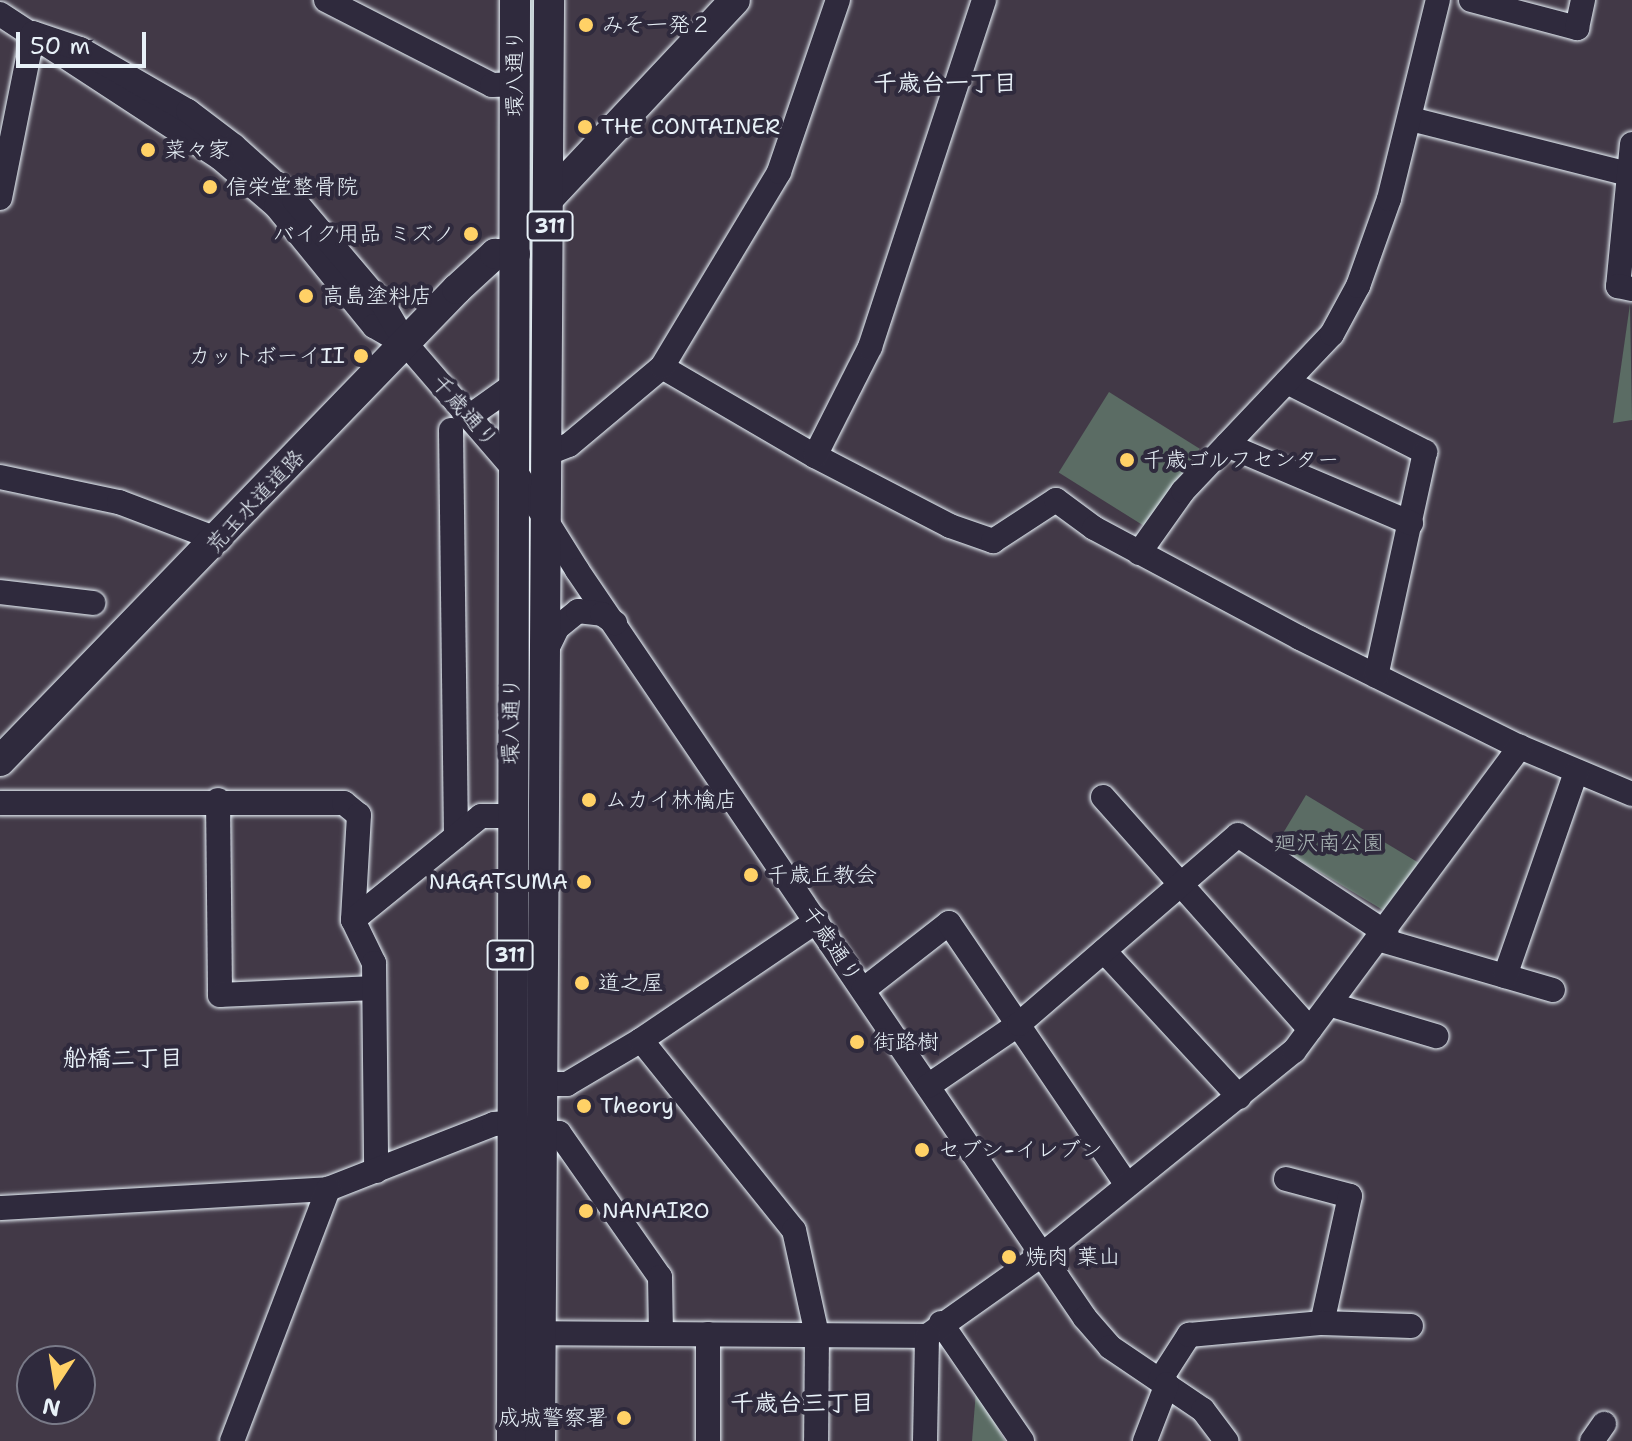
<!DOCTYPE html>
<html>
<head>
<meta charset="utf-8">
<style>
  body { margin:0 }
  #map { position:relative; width:1632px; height:1441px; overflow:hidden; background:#423947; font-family:"Shantell Sans","Klee One",sans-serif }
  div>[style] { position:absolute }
  .green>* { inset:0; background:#5b6c64; transform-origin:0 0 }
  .roads { filter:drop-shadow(0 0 2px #e8f1f8) drop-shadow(0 0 2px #e8f1f8) }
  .minor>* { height:24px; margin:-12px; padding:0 12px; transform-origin:12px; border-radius:12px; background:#2f2a3d }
  .major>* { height:30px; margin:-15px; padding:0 15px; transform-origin:15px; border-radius:15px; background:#2f2a3d }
  .dots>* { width:22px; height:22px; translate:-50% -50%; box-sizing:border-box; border:4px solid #2f2a3d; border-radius:50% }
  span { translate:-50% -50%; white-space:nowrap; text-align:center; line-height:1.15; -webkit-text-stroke:8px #2f2a3d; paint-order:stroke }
  .shield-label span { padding:2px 6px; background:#2f2a3d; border:2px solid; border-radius:6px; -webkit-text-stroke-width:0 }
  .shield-label { font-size:20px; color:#e8f1f8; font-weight:700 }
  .poi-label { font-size:22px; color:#e8f1f8 }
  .left { translate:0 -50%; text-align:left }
  .right { translate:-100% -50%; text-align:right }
  .street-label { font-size:22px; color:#e8f1f8 }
  .park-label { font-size:22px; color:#a9b5b5 }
  .neighbourhood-label { font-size:24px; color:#e8f1f8; font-weight:700 }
  .north { position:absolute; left:16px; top:1345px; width:80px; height:80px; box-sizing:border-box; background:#2f2a3d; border:2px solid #797a88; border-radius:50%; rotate:192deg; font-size:22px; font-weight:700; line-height:32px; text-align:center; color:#e8f1f8 }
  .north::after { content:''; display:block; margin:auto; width:28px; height:36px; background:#ffd166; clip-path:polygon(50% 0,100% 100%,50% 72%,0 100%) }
  .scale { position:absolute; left:16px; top:32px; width:130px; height:36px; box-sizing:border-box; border:4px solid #e8f1f8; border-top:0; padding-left:10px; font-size:24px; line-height:28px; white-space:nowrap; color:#e8f1f8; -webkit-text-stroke:6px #2f2a3d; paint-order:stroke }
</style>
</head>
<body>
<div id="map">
  <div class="green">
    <i style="clip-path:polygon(528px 0,535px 0,532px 452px,528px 450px)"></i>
    <i style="clip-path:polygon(1630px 304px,1632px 420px,1613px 423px)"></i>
    <i style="left:1109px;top:392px;width:107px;height:95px;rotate:32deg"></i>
    <i style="left:1306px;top:795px;width:143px;height:59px;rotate:31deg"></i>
    <i style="clip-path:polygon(976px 1391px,1005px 1441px,972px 1441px)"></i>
  </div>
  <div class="roads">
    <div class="minor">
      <i style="left:326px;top:0;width:186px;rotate:27.1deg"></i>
      <i style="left:492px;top:85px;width:23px;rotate:-2deg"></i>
      <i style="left:1471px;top:0;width:110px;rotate:14.8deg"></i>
      <i style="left:1577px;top:28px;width:29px;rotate:-78deg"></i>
      <i style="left:0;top:14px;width:263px;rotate:33.2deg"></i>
      <i style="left:220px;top:158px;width:74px;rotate:40.6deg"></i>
      <i style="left:276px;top:206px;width:155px;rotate:50.8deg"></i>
      <i style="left:374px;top:326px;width:34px;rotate:30deg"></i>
      <i style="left:33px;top:33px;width:50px;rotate:18.8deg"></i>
      <i style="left:80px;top:49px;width:125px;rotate:29.9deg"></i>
      <i style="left:188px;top:111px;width:58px;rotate:37.3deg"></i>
      <i style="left:234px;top:146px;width:81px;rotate:42deg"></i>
      <i style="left:294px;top:200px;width:139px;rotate:49.7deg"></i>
      <i style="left:384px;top:306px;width:44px;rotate:59.9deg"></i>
      <i style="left:406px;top:344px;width:165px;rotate:49.2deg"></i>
      <i style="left:514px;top:469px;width:119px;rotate:58deg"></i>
      <i style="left:577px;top:570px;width:904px;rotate:55.82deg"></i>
      <i style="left:1085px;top:1318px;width:38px;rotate:49deg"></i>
      <i style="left:1110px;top:1347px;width:112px;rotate:34.1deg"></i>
      <i style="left:1203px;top:1410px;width:39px;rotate:53deg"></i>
      <i style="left:1411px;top:119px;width:228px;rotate:14.2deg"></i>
      <i style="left:1632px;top:144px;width:143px;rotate:95.6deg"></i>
      <i style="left:1618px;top:286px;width:14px;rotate:12deg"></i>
      <i style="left:0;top:198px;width:168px;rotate:-78.7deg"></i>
      <i style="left:662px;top:367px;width:177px;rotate:30.2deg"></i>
      <i style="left:815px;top:456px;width:152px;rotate:27.4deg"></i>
      <i style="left:950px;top:526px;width:46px;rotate:19.2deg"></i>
      <i style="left:993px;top:541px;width:75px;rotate:-33.1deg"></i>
      <i style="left:1056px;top:500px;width:47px;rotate:36.4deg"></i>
      <i style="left:1094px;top:528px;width:234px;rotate:28.1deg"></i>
      <i style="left:1300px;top:638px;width:246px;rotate:26.4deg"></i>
      <i style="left:1520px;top:747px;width:121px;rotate:22.8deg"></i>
      <i style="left:1287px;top:382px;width:155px;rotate:26.9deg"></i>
      <i style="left:1425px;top:452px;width:229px;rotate:102.3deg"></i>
      <i style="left:470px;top:416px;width:55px;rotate:-35.4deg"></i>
      <i style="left:451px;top:430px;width:406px;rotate:89.3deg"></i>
      <i style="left:1227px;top:445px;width:200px;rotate:23deg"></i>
      <i style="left:548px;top:453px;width:22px;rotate:-21deg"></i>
      <i style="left:569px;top:445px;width:121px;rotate:-40deg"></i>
      <i style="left:662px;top:367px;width:227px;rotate:-59deg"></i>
      <i style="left:779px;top:172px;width:182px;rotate:-71.1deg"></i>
      <i style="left:815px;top:456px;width:122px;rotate:-63.2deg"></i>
      <i style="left:870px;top:347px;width:365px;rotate:-71.8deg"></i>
      <i style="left:0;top:477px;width:122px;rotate:11.9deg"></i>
      <i style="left:119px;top:502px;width:107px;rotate:20.8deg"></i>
      <i style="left:1139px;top:553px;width:76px;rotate:-54.6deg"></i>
      <i style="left:1183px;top:491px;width:216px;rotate:-46.5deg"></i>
      <i style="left:1332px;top:334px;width:55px;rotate:-61.6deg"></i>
      <i style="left:1358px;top:286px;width:92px;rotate:-70.4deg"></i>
      <i style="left:1389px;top:199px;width:205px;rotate:-76.2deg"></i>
      <i style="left:0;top:592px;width:94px;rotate:6.7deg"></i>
      <i style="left:546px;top:651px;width:25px;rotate:-64deg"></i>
      <i style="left:557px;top:628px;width:27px;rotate:-39deg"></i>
      <i style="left:578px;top:611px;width:24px;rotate:7deg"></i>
      <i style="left:602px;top:614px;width:16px;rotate:35deg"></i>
      <i style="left:1103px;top:797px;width:311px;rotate:48.3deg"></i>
      <i style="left:218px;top:800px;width:195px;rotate:89.4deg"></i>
      <i style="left:220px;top:995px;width:154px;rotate:-2.6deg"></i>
      <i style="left:0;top:803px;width:344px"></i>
      <i style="left:344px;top:803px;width:19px;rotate:39deg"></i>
      <i style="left:359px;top:815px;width:105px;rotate:93.3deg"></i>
      <i style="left:353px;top:920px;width:48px;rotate:64deg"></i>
      <i style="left:374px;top:963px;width:208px;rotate:89.4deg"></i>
      <i style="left:353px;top:920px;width:165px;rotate:-39.1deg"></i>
      <i style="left:481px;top:816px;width:29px"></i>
      <i style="left:1381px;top:940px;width:179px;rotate:16.2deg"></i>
      <i style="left:1104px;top:951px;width:199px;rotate:47.2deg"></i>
      <i style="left:1505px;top:976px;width:216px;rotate:-70.8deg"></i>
      <i style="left:863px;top:990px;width:109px;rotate:-37.9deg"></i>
      <i style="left:949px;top:923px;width:317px;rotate:55.8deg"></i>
      <i style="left:1332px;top:1005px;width:109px;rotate:16.6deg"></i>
      <i style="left:641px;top:1040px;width:244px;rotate:51.2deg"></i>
      <i style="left:794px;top:1230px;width:107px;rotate:77.6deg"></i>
      <i style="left:817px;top:1335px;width:106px;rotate:90.5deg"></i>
      <i style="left:542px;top:1084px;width:25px"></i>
      <i style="left:567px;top:1084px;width:86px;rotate:-30.7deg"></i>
      <i style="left:641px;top:1040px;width:212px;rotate:-34.1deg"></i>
      <i style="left:928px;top:1086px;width:110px;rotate:-34.3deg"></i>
      <i style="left:1019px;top:1024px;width:289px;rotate:-40.8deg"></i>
      <i style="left:1238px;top:835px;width:178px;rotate:33.5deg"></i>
      <i style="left:542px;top:1132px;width:17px;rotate:3deg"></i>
      <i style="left:559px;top:1133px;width:176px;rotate:55deg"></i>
      <i style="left:660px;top:1277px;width:57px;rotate:89deg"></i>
      <i style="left:1286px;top:1179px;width:66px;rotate:14.9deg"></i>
      <i style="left:1350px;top:1196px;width:130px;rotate:102.4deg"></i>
      <i style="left:0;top:1208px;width:329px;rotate:-3.3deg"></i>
      <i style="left:328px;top:1189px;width:178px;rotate:-21.4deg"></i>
      <i style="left:494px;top:1124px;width:21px;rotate:-5deg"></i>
      <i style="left:941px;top:1323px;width:143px;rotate:55.5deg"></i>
      <i style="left:525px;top:1333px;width:402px;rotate:0.4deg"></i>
      <i style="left:927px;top:1336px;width:142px;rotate:-35.3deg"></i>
      <i style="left:1043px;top:1254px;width:323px;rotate:-39deg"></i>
      <i style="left:1294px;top:1051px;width:379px;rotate:-53.4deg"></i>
      <i style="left:708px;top:1334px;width:107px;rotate:90deg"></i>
      <i style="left:1160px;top:1380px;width:54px;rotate:-57.2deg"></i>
      <i style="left:1189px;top:1335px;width:134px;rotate:-5.2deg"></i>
      <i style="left:1322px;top:1323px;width:89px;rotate:1.9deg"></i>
      <i style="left:232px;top:1441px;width:270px;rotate:-69.1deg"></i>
      <i style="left:925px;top:1441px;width:105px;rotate:-88.9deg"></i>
      <i style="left:1145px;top:1441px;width:61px;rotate:-68.9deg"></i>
      <i style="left:1592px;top:1441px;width:21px;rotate:-55deg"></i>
    </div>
    <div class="major">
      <i style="left:550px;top:197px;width:270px;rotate:-46.8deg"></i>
      <i style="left:0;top:761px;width:657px;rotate:-45.93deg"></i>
      <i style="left:457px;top:289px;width:52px;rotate:-42.6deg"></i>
      <i style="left:495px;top:254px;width:20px"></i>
      <i style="left:512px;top:1441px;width:1441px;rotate:-89.88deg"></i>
      <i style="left:540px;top:1441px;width:1441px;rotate:-89.64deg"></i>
    </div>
  </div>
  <div class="dots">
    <i style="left:586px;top:25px;background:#ffd166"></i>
    <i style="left:585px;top:127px;background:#ffd166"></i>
    <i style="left:148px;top:150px;background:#ffd166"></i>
    <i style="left:210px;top:187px;background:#ffd166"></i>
    <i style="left:471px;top:234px;background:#ffd166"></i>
    <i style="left:306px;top:296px;background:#ffd166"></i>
    <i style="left:361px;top:356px;background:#ffd166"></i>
    <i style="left:1127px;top:460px;background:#ffd166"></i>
    <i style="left:589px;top:800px;background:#ffd166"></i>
    <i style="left:751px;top:875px;background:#ffd166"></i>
    <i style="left:584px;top:882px;background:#ffd166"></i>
    <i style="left:582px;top:983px;background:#ffd166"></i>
    <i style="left:857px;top:1042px;background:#ffd166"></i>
    <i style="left:584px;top:1106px;background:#ffd166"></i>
    <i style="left:922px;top:1150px;background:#ffd166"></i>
    <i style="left:586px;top:1211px;background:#ffd166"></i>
    <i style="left:1009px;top:1257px;background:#ffd166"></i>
    <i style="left:624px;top:1418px;background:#ffd166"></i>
  </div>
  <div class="shield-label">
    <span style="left:550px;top:226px">311</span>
    <span style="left:510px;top:955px">311</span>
  </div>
  <div class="poi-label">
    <span class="left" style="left:602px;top:25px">みそ一発２</span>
    <span class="left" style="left:601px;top:127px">THE CONTAINER</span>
    <span class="left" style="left:164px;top:150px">菜々家</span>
    <span class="left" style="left:226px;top:187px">信栄堂整骨院</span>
    <span class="right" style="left:455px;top:234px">バイク用品 ミズノ</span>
    <span class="left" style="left:322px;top:296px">高島塗料店</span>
    <span class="right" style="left:345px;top:356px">カットボーイII</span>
    <span class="left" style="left:1143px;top:460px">千歳ゴルフセンター</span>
    <span class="left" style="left:605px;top:800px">ムカイ林檎店</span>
    <span class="left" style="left:767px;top:875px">千歳丘教会</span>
    <span class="right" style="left:568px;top:882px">NAGATSUMA</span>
    <span class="left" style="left:598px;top:983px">道之屋</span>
    <span class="left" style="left:873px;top:1042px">街路樹</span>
    <span class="left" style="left:600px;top:1106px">Theory</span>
    <span class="left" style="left:938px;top:1150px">セブン-イレブン</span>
    <span class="left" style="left:602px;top:1211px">NANAIRO</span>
    <span class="left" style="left:1025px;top:1257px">焼肉 葉山</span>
    <span class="right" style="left:608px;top:1418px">成城警察署</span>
  </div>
  <div class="street-label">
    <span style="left:515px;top:73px;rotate:-90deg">環八通り</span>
    <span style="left:465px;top:411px;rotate:49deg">千歳通り</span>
    <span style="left:255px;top:501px;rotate:-47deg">荒玉水道道路</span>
    <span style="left:511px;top:721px;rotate:-89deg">環八通り</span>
    <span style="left:832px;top:944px;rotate:56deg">千歳通り</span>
  </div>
  <div class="park-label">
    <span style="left:1329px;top:843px">廻沢南公園</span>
  </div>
  <div class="neighbourhood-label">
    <span style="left:945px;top:84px">千歳台一丁目</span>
    <span style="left:123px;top:1059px">船橋二丁目</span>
    <span style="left:802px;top:1404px">千歳台三丁目</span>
  </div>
  <div class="north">N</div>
  <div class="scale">50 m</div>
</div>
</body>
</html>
